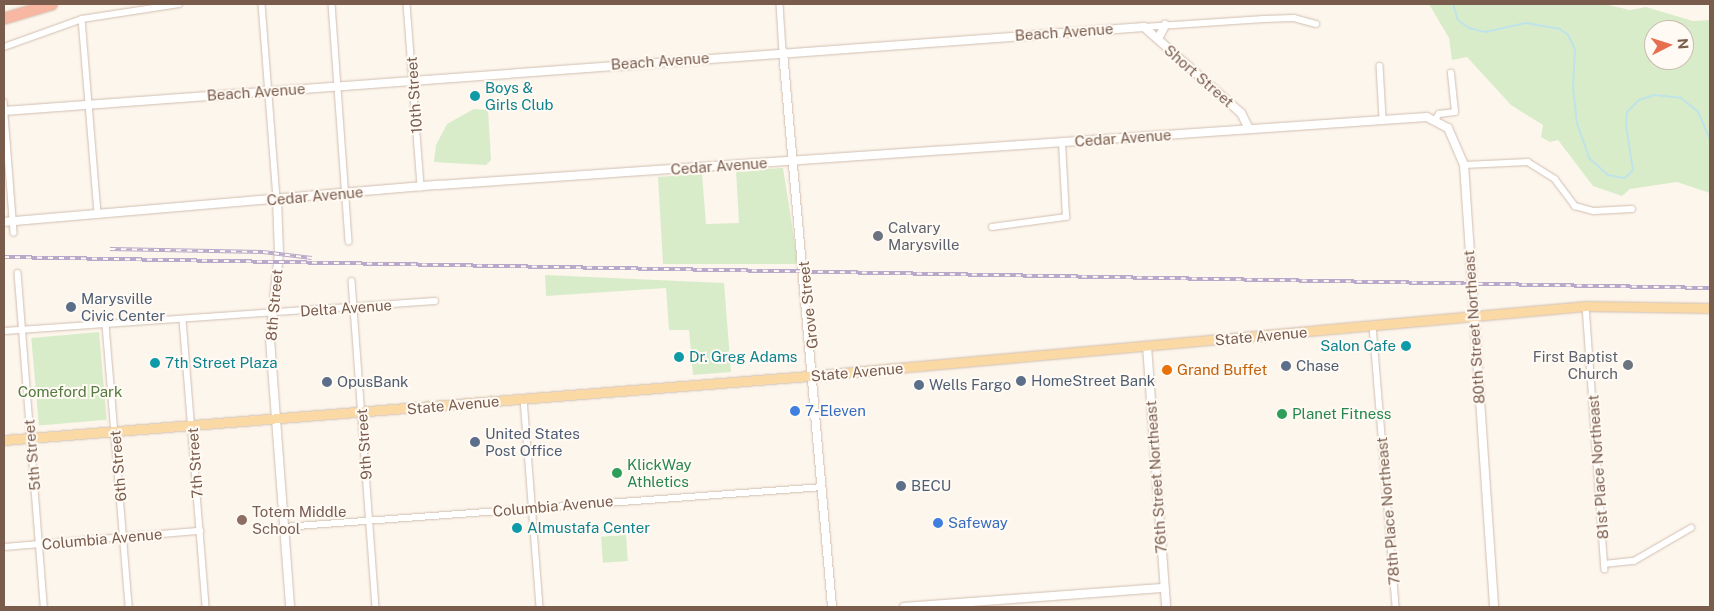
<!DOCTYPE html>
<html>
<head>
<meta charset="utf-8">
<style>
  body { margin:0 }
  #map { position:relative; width:1714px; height:611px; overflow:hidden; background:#fdf6ec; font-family:"Public Sans",sans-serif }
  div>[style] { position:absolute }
  .green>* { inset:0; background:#d8ecc9; transform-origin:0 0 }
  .stream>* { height:2px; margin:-1px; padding:0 1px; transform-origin:1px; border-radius:1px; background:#bfe3e8 }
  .roads { filter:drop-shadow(0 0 1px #d1beb0) drop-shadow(0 0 1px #d1beb0) }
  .minor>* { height:5.5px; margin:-2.75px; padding:0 2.75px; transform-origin:2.75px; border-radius:2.75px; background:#fff }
  .tertiary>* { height:8px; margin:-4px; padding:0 4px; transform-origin:4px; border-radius:4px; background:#fff }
  .primary>* { height:9px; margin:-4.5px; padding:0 4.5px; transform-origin:4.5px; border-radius:4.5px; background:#fbd9a5 }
  .motorway>* { height:11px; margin:-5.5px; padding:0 5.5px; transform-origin:5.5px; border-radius:5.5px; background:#f7b7a3 }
  .rail>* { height:4px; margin-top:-2px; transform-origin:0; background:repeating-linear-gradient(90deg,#fffaf3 0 5.5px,#b9a8c9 0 11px); box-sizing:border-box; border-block:1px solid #b9a8c9 }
  .dots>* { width:14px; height:14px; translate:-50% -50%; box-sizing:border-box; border:2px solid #fffaf3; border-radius:50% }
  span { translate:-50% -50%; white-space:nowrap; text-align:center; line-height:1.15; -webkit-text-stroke:4px #fffaf3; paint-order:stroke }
  .street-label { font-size:15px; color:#7a5c4d }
  .culture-label { font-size:15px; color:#0d838f }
  .left { translate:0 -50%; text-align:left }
  .right { translate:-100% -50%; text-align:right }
  .worship-label { font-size:15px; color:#5b616d }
  .service-label { font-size:15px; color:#4e5e75 }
  .food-label { font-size:15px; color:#c56008 }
  .park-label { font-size:15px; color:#537a41 }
  .shop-label { font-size:15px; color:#366cbe }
  .leisure-label { font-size:15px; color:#27864d }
  .education-label { font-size:15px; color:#785e54 }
  .frame { position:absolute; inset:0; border:5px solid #7a5c4d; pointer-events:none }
  .north { position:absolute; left:1644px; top:20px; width:50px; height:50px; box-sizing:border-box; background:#fffaf3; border:1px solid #cabbb1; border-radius:50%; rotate:85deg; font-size:14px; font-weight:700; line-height:20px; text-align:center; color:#7a5c4d }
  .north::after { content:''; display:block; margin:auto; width:18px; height:22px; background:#e76f51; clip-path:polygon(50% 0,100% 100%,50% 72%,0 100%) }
</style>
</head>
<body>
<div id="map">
  <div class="green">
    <i style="clip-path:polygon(evenodd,1429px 4px,1604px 4px,1630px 10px,1646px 7px,1693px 21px,1710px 20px,1710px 193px,1677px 182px,1630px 189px,1622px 196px,1593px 186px,1558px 140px,1550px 142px,1541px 137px,1543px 125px,1511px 105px,1467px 57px,1452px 60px,1449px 38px,1429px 4px,1654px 30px,1684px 30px,1684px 60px,1654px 60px,1654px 30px)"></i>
    <i style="clip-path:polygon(474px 109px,488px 110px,491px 160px,486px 165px,434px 162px,436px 145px,447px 124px)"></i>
    <i style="clip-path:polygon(783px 168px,798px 264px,663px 264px,658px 177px,702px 174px,706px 224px,739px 223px,736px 171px)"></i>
    <i style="clip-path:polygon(545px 275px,724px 283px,731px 372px,693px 375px,689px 330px,669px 330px,666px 288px,546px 296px)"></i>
    <i style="left:99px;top:332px;width:88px;height:68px;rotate:85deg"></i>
    <i style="left:626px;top:535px;width:26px;height:25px;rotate:86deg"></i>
  </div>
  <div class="stream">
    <i style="left:1453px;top:4px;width:17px;rotate:73deg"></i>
    <i style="left:1458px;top:20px;width:14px;rotate:36deg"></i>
    <i style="left:1469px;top:28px;width:16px;rotate:14deg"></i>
    <i style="left:1485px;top:32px;width:42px;rotate:-12.4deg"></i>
    <i style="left:1526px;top:23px;width:35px;rotate:10deg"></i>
    <i style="left:1560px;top:29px;width:10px;rotate:37deg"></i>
    <i style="left:1568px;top:35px;width:16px;rotate:63deg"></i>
    <i style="left:1575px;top:49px;width:37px;rotate:93deg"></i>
    <i style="left:1573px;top:86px;width:37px;rotate:84deg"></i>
    <i style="left:1577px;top:123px;width:37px;rotate:71deg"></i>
    <i style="left:1589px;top:158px;width:25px;rotate:42deg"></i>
    <i style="left:1608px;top:175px;width:17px;rotate:10deg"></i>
    <i style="left:1625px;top:178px;width:11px;rotate:-45deg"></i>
    <i style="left:1633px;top:170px;width:46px;rotate:-98.8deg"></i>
    <i style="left:1626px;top:125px;width:13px;rotate:-86deg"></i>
    <i style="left:1627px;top:112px;width:17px;rotate:-45deg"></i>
    <i style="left:1639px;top:100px;width:16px;rotate:-18deg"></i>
    <i style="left:1654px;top:95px;width:27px;rotate:6deg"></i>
    <i style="left:1681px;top:98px;width:22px;rotate:39deg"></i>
    <i style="left:1698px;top:112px;width:30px;rotate:66deg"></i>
  </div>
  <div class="roads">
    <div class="minor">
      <i style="left:262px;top:4px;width:196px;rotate:85.6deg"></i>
      <i style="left:332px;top:4px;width:238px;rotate:85.9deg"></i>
      <i style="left:407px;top:4px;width:184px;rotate:85.6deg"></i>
      <i style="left:780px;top:4px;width:48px;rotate:86.4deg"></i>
      <i style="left:82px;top:19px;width:196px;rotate:85.3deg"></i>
      <i style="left:1144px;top:27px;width:120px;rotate:-3.8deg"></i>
      <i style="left:1264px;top:19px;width:30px;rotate:-2deg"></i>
      <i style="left:1294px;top:18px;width:23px;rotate:15deg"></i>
      <i style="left:4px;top:47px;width:83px;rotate:-19.7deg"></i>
      <i style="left:82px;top:19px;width:98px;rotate:-8.8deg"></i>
      <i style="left:1380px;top:66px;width:52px;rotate:86.7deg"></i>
      <i style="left:4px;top:102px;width:131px;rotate:85.6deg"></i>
      <i style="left:1435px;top:120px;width:7px;rotate:-56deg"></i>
      <i style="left:1439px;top:114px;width:16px;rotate:-7deg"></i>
      <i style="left:1455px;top:112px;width:39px;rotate:-96deg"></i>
      <i style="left:1464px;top:165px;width:64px;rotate:-2.7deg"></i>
      <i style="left:1528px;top:162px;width:32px;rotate:32deg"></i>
      <i style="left:1555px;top:179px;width:34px;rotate:53deg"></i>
      <i style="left:1575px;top:206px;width:20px;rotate:15deg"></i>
      <i style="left:1594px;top:211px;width:38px;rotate:-3deg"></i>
      <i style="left:992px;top:227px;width:75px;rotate:-7.7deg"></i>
      <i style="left:1066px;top:217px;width:75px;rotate:-93.1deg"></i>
      <i style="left:18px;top:273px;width:335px;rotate:85.5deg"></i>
      <i style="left:352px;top:281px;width:327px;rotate:85.8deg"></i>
      <i style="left:1586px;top:306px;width:264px;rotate:85.9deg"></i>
      <i style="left:183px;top:320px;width:288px;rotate:85.4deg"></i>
      <i style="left:106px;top:325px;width:283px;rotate:85.3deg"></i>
      <i style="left:1373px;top:326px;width:282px;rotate:85.3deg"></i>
      <i style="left:4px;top:331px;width:432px;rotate:-4deg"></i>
      <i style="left:524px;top:399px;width:209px;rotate:85.6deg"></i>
      <i style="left:284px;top:527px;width:540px;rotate:-4.24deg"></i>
      <i style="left:4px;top:547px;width:197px;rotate:-4.7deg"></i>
      <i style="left:1604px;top:564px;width:30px;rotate:-6deg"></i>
      <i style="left:1634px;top:561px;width:66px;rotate:-30.1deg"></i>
    </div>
    <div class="tertiary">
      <i style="left:1158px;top:39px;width:16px;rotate:-63deg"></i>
      <i style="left:783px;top:52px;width:557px;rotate:84.95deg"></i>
      <i style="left:4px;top:111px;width:1143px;rotate:-4.21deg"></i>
      <i style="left:1144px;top:27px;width:130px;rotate:41.6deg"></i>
      <i style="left:1241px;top:113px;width:18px;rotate:63deg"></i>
      <i style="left:277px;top:199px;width:54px;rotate:87.9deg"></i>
      <i style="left:279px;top:253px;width:86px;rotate:96deg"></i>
      <i style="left:270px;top:339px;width:269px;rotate:85.7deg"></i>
      <i style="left:4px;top:222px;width:437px;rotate:-4.9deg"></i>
      <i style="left:439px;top:185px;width:990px;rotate:-3.94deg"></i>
      <i style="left:1427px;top:117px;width:24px;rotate:28deg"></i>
      <i style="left:1448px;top:128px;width:40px;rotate:66.6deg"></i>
      <i style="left:1464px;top:165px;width:443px;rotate:86.1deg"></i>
      <i style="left:1147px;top:346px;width:262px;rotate:85.8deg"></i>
      <i style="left:904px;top:607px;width:261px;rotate:-4.2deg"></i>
    </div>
    <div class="primary">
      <i style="left:4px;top:440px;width:807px;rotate:-4.55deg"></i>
      <i style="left:808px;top:376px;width:781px;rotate:-5.14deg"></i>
      <i style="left:1586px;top:306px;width:124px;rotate:0.9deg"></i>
    </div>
    <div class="motorway">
      <i style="left:4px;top:18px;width:49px;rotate:-16.6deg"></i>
    </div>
  </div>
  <div class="rail">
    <i style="left:110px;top:249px;width:153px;rotate:1.1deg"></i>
    <i style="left:263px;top:252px;width:49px;rotate:7deg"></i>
    <i style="left:4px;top:257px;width:1706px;rotate:1.04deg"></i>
  </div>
  <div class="dots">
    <i style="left:475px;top:96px;background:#0f9aa8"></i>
    <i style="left:878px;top:236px;background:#6b7280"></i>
    <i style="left:71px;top:307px;background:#5c6f8a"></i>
    <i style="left:1406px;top:346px;background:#0f9aa8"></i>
    <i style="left:679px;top:357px;background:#0f9aa8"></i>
    <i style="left:155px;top:363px;background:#0f9aa8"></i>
    <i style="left:1628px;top:365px;background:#6b7280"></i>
    <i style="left:1286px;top:366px;background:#5c6f8a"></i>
    <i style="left:1167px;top:370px;background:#e8710a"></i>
    <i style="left:1021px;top:381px;background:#5c6f8a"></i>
    <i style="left:327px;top:382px;background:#5c6f8a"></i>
    <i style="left:919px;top:385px;background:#5c6f8a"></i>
    <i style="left:795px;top:411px;background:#3f7fe0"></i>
    <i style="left:1282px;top:414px;background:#2e9e5b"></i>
    <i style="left:475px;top:442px;background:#5c6f8a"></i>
    <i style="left:617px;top:473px;background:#2e9e5b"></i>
    <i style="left:901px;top:486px;background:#5c6f8a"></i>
    <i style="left:242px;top:520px;background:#8d6e63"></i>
    <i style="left:938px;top:523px;background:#3f7fe0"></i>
    <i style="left:517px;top:528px;background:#0f9aa8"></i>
  </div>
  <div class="street-label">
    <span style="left:1064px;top:32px;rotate:-4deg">Beach Avenue</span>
    <span style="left:660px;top:61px;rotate:-4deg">Beach Avenue</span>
    <span style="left:1199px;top:76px;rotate:41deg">Short Street</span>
    <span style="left:256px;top:92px;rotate:-4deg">Beach Avenue</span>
    <span style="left:414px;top:95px;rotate:-94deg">10th Street</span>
    <span style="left:1123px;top:138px;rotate:-4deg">Cedar Avenue</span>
    <span style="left:719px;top:166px;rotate:-4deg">Cedar Avenue</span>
    <span style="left:315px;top:196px;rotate:-5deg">Cedar Avenue</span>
    <span style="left:274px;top:305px;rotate:-85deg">8th Street</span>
    <span style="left:808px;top:305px;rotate:-96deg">Grove Street</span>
    <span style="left:346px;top:308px;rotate:-4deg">Delta Avenue</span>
    <span style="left:1474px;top:327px;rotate:-94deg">80th Street Northeast</span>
    <span style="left:1261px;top:336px;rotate:-5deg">State Avenue</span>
    <span style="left:857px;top:372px;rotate:-5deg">State Avenue</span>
    <span style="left:453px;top:405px;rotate:-5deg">State Avenue</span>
    <span style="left:364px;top:444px;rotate:-94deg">9th Street</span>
    <span style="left:32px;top:455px;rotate:-95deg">5th Street</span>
    <span style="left:195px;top:463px;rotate:-94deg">7th Street</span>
    <span style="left:118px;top:466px;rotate:-95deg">6th Street</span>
    <span style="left:1598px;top:467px;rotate:-94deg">81st Place Northeast</span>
    <span style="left:1156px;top:477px;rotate:-94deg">76th Street Northeast</span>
    <span style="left:553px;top:506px;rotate:-5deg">Columbia Avenue</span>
    <span style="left:1388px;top:511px;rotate:-95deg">78th Place Northeast</span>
    <span style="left:102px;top:539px;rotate:-5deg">Columbia Avenue</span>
  </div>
  <div class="culture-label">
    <span class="left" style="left:485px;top:96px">Boys &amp;<br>Girls Club</span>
    <span class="right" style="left:1396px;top:346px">Salon Cafe</span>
    <span class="left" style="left:689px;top:357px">Dr. Greg Adams</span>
    <span class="left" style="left:165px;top:363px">7th Street Plaza</span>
    <span class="left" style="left:527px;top:528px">Almustafa Center</span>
  </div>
  <div class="worship-label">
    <span class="left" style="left:888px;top:236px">Calvary<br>Marysville</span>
    <span class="right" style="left:1618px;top:365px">First Baptist<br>Church</span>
  </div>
  <div class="service-label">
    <span class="left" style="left:81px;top:307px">Marysville<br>Civic Center</span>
    <span class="left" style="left:1296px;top:366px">Chase</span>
    <span class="left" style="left:1031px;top:381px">HomeStreet Bank</span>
    <span class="left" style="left:337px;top:382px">OpusBank</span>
    <span class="left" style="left:929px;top:385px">Wells Fargo</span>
    <span class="left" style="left:485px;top:442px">United States<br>Post Office</span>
    <span class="left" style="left:911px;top:486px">BECU</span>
  </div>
  <div class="food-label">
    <span class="left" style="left:1177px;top:370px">Grand Buffet</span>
  </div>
  <div class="park-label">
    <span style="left:70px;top:392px">Comeford Park</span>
  </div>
  <div class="shop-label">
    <span class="left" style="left:805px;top:411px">7-Eleven</span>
    <span class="left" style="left:948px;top:523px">Safeway</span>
  </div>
  <div class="leisure-label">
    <span class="left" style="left:1292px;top:414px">Planet Fitness</span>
    <span class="left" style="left:627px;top:473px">KlickWay<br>Athletics</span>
  </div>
  <div class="education-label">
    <span class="left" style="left:252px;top:520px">Totem Middle<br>School</span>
  </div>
  <div class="frame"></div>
  <div class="north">N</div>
</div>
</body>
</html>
